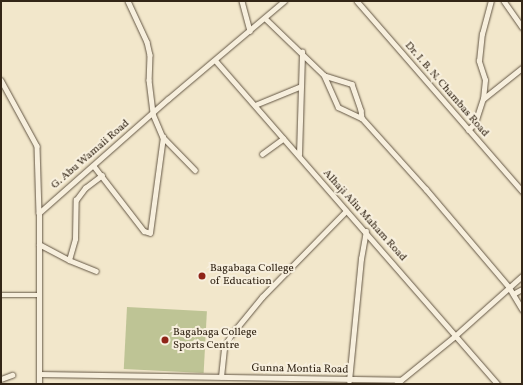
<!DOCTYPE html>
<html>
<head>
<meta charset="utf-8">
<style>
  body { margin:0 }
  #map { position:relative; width:523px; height:385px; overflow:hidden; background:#f2e7cb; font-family:Vollkorn,serif }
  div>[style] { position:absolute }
  .green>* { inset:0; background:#bec495; transform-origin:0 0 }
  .roads { filter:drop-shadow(0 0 1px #635644) drop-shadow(0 0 1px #635644) }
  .minor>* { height:4.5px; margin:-2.25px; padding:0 2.25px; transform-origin:2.25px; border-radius:2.25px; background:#f7efdd }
  .dots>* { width:11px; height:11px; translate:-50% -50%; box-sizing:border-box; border:2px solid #f7efdd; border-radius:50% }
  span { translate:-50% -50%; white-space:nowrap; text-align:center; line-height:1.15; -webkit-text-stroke:4px #f7efdd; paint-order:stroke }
  .street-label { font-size:11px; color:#332617 }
  .poi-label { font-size:11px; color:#332617 }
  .left { translate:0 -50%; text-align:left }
  .frame { position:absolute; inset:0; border:2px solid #332617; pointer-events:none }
</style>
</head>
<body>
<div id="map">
  <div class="green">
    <i style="left:127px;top:307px;width:80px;height:62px;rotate:3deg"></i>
  </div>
  <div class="roads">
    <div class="minor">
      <i style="left:128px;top:1px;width:45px;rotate:65.1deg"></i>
      <i style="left:147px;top:42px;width:13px;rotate:77deg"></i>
      <i style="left:150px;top:55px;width:25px;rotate:92deg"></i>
      <i style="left:149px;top:80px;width:34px;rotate:83deg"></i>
      <i style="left:153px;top:114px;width:25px;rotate:67deg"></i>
      <i style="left:163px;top:137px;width:46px;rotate:45.9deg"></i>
      <i style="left:242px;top:1px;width:31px;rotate:75deg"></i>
      <i style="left:357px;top:1px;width:252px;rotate:49deg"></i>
      <i style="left:504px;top:1px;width:32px;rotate:55deg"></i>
      <i style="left:265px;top:18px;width:82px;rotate:44deg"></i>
      <i style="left:324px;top:75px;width:35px;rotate:66deg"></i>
      <i style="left:338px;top:107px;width:26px;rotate:25deg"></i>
      <i style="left:362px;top:118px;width:96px;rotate:48deg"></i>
      <i style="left:426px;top:189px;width:128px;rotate:49.7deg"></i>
      <i style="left:509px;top:287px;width:26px;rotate:59deg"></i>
      <i style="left:216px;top:61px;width:429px;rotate:48.9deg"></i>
      <i style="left:326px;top:76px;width:27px;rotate:17deg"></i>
      <i style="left:352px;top:84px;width:28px;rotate:71deg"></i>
      <i style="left:361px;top:110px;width:8px;rotate:83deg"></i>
      <i style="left:1px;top:80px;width:75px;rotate:61.4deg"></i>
      <i style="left:37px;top:146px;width:67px;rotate:88.3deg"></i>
      <i style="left:483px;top:99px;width:19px;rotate:-84deg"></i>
      <i style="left:485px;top:80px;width:20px;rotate:-108deg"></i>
      <i style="left:479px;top:61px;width:27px;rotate:-84deg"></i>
      <i style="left:482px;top:34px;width:34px;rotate:-75deg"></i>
      <i style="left:255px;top:105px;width:48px;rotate:-22.2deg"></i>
      <i style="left:468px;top:130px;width:10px;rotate:-45deg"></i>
      <i style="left:475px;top:123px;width:25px;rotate:-72deg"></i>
      <i style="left:483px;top:99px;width:50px;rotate:-38.5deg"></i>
      <i style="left:262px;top:154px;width:26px;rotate:-36deg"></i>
      <i style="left:299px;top:155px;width:103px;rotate:-88.3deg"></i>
      <i style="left:94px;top:166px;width:82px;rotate:52.4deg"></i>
      <i style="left:144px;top:231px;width:6px;rotate:18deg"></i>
      <i style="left:150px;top:233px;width:97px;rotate:-82.3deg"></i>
      <i style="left:39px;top:244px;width:34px;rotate:28deg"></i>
      <i style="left:69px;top:260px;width:22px;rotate:-74deg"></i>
      <i style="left:75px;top:239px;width:39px;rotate:-89deg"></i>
      <i style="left:76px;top:200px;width:15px;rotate:-53deg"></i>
      <i style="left:85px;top:188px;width:21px;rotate:-37deg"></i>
      <i style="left:69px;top:260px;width:29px;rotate:22deg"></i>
      <i style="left:513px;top:294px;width:10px;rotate:-29deg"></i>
      <i style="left:1px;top:295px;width:39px"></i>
      <i style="left:39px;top:374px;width:362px;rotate:0.9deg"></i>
      <i style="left:221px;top:377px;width:29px;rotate:-84deg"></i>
      <i style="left:224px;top:348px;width:15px;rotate:-62deg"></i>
      <i style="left:231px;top:335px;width:49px;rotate:-50.8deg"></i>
      <i style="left:262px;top:297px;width:120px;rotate:-45.7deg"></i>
      <i style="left:1px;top:379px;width:12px;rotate:-20deg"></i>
      <i style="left:349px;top:381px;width:123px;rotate:-84.4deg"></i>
      <i style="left:361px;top:259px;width:28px;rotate:-80deg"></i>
      <i style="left:39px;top:384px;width:171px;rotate:-90deg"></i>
      <i style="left:39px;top:213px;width:172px;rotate:-41.5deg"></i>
      <i style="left:168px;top:99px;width:152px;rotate:-40.2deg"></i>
      <i style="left:396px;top:384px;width:76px;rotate:-39.1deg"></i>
      <i style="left:455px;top:336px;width:90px;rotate:-41.8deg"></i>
    </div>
  </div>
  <div class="dots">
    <i style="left:202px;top:276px;background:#8f2418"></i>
    <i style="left:165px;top:340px;background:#8f2418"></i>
  </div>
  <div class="street-label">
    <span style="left:446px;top:90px;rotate:49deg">Dr. I. B. N. Chambas Road</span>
    <span style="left:91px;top:155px;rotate:-41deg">G. Abu Wamaii Road</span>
    <span style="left:364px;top:216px;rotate:48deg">Alhaji Aliu Maham Road</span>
    <span style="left:300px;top:370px;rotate:1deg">Gunna Montia Road</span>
  </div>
  <div class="poi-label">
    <span class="left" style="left:210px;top:276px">Bagabaga College<br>of Education</span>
    <span class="left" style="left:173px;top:340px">Bagabaga College<br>Sports Centre</span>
  </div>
  <div class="frame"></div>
</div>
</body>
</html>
